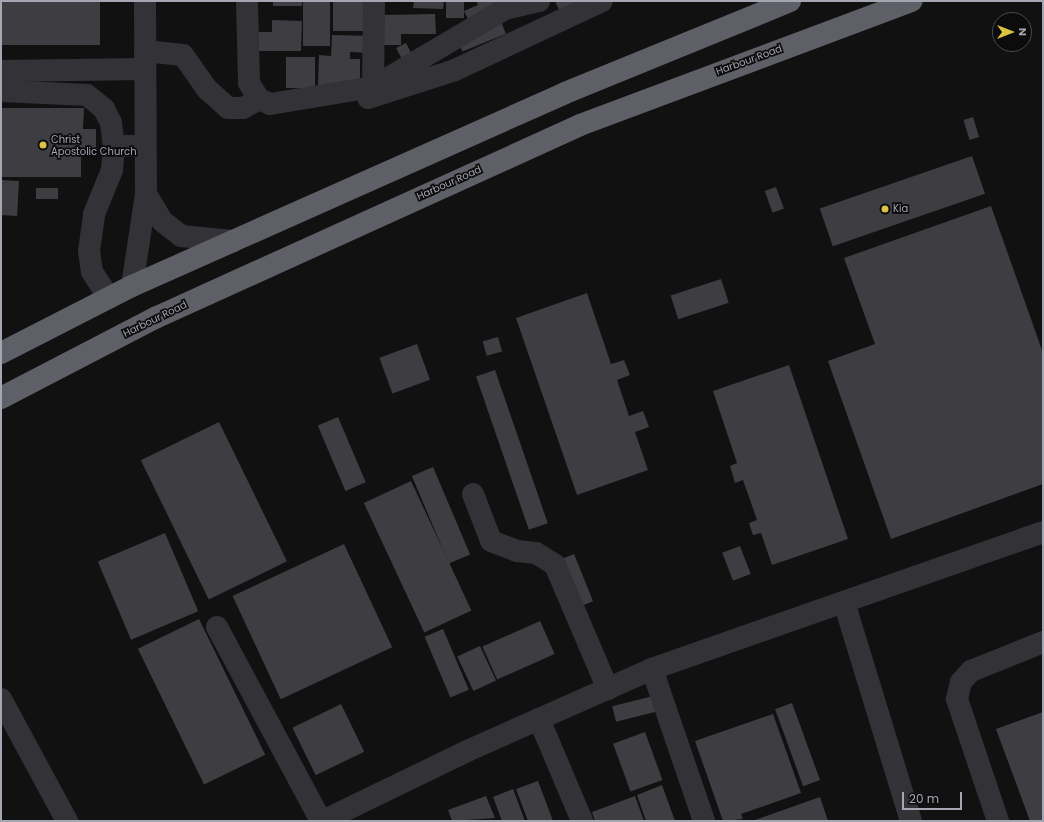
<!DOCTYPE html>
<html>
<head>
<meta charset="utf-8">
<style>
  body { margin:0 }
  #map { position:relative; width:1044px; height:822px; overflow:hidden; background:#111112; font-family:Poppins,sans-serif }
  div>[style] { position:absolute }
  .building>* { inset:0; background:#3e3e42; transform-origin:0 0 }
  .minor>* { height:22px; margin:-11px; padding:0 11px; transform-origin:11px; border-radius:11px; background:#333337 }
  .highway>* { height:22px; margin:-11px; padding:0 11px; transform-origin:11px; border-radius:11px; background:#5f6067 }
  .dots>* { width:11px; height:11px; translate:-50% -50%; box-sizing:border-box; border:2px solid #0c0c0d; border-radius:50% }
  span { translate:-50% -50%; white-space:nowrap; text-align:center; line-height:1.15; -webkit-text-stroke:3.5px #0c0c0d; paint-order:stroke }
  .street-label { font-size:10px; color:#a4a6b1 }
  .poi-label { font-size:10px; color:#a4a6b1 }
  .left { translate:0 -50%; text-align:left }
  .frame { position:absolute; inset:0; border:2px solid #a4a6b1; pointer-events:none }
  .north { position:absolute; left:992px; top:12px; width:40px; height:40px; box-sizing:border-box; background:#0c0c0d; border:1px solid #494a4f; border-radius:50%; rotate:90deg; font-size:11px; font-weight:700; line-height:16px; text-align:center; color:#a4a6b1 }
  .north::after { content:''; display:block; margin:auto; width:14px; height:18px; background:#dcc340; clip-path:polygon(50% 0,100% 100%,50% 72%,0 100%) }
  .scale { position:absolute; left:902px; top:792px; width:60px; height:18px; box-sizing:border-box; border:2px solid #a4a6b1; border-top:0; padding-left:5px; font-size:12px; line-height:14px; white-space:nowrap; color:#a4a6b1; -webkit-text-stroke:3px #0c0c0d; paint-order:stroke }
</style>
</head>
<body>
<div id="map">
  <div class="building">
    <i style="left:1px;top:1px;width:99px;height:44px"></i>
    <i style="left:273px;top:1px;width:29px;height:5px"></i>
    <i style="left:303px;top:1px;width:27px;height:45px"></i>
    <i style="left:333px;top:1px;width:40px;height:30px"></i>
    <i style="clip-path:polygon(414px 1px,444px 1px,443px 9px,413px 8px)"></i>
    <i style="left:446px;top:1px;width:18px;height:17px"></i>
    <i style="clip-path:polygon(476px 1px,499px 1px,469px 21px,464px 11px,478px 5px)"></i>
    <i style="clip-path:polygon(555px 1px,588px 1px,561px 14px)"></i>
    <i style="clip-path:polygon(435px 14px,436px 34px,401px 34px,401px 45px,382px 45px,381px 15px)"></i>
    <i style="left:500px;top:19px;width:16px;height:47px;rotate:68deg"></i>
    <i style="clip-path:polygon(272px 20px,302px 21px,301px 51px,253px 51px,253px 32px,272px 32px)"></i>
    <i style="clip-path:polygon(332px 35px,373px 36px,372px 53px,350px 52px,350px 59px,360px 59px,360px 86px,318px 85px,319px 55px,331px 56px)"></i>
    <i style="left:406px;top:43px;width:18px;height:11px;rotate:63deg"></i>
    <i style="left:286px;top:57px;width:29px;height:31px"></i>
    <i style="clip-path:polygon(1px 108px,84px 108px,83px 129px,96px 129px,96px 155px,81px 155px,81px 177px,1px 177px)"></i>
    <i style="left:973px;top:117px;width:21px;height:10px;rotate:73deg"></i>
    <i style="left:972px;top:156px;width:40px;height:161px;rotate:71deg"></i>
    <i style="left:1px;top:180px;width:18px;height:35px;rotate:3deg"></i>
    <i style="left:776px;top:187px;width:23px;height:12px;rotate:70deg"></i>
    <i style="left:36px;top:188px;width:22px;height:11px"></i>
    <i style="clip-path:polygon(991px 206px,1043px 353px,1043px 484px,891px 539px,828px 361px,875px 344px,844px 258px)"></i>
    <i style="left:721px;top:279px;width:25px;height:53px;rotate:72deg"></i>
    <i style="clip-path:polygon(587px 293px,611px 364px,624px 360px,630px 375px,617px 380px,629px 416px,643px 411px,649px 427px,635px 432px,648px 470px,577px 495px,516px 318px)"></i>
    <i style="left:498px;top:337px;width:15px;height:16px;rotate:74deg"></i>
    <i style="left:417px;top:344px;width:38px;height:40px;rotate:70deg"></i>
    <i style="clip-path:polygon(789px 365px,848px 539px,772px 565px,761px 533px,753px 535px,749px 523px,757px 520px,743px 480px,735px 483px,730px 466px,737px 463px,713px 391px)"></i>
    <i style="left:495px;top:370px;width:162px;height:20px;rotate:71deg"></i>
    <i style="left:338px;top:417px;width:71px;height:22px;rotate:67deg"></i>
    <i style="left:219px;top:422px;width:155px;height:87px;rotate:64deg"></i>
    <i style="left:433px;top:467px;width:95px;height:23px;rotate:67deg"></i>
    <i style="left:411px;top:481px;width:143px;height:52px;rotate:65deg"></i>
    <i style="left:165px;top:533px;width:85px;height:73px;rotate:67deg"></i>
    <i style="left:344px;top:544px;width:114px;height:123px;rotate:65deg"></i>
    <i style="left:740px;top:546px;width:30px;height:19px;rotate:69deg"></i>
    <i style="left:574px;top:554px;width:51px;height:18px;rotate:68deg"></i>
    <i style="left:199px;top:619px;width:151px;height:68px;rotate:64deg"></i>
    <i style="left:540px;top:621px;width:36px;height:63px;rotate:66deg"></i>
    <i style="left:443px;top:629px;width:66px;height:20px;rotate:67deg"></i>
    <i style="left:480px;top:646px;width:38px;height:25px;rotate:65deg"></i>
    <i style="left:653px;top:696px;width:16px;height:42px;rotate:76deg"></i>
    <i style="left:792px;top:703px;width:82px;height:18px;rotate:70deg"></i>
    <i style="left:341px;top:704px;width:53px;height:54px;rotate:64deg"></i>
    <i style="clip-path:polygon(1043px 712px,1043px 821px,1030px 821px,996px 729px)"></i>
    <i style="clip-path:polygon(773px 714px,801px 793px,741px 814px,743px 819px,723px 821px,695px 741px)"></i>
    <i style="left:645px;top:732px;width:51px;height:34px;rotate:70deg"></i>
    <i style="clip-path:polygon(538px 781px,553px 821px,528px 821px,516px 789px)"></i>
    <i style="clip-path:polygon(662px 785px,675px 821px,646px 821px,637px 795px)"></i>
    <i style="clip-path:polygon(513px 789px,525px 821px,502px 821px,493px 797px)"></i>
    <i style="clip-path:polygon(486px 796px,495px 818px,452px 821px,448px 810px)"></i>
    <i style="clip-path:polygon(635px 796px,644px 821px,595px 821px,592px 812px)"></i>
    <i style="clip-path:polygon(820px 797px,828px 821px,752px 821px)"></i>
  </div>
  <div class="minor">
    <i style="left:247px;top:1px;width:82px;rotate:88.6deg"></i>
    <i style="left:249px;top:83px;width:19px;rotate:58deg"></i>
    <i style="left:259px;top:99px;width:12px;rotate:24deg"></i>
    <i style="left:270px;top:104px;width:104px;rotate:-9.4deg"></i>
    <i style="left:373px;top:87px;width:153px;rotate:-30.6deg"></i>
    <i style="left:505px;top:1px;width:8px;rotate:90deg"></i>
    <i style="left:505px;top:9px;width:35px;rotate:-13deg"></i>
    <i style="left:145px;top:51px;width:38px;rotate:6deg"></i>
    <i style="left:183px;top:55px;width:42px;rotate:54.8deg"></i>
    <i style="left:207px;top:89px;width:28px;rotate:42deg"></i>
    <i style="left:228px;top:108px;width:15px"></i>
    <i style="left:243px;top:108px;width:18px;rotate:-29deg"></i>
    <i style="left:1px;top:71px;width:144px;rotate:-0.8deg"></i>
    <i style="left:373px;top:87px;width:86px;rotate:-89.3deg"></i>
    <i style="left:1px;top:91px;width:86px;rotate:2.7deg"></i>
    <i style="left:87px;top:95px;width:22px;rotate:39deg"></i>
    <i style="left:104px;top:109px;width:16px;rotate:63deg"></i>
    <i style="left:111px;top:123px;width:23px;rotate:83deg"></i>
    <i style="left:368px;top:98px;width:91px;rotate:-17.8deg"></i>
    <i style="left:455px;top:70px;width:162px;rotate:-25.1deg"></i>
    <i style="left:146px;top:194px;width:31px;rotate:59deg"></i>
    <i style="left:162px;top:221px;width:24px;rotate:38deg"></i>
    <i style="left:181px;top:236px;width:52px;rotate:5.5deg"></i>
    <i style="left:132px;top:286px;width:93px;rotate:-81.3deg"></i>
    <i style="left:146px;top:194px;width:193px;rotate:-90.3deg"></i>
    <i style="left:109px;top:298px;width:31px;rotate:-123deg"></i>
    <i style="left:92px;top:272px;width:21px;rotate:-98deg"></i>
    <i style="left:89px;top:251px;width:37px;rotate:-82deg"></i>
    <i style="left:94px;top:214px;width:48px;rotate:-67.8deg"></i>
    <i style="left:112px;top:170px;width:24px;rotate:-85deg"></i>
    <i style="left:114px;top:146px;width:31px"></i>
    <i style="left:473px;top:494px;width:50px;rotate:69deg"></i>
    <i style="left:491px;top:541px;width:28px;rotate:21deg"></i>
    <i style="left:517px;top:551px;width:19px;rotate:6deg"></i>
    <i style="left:536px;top:553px;width:22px;rotate:32deg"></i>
    <i style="left:555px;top:565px;width:135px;rotate:66.9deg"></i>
    <i style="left:844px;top:602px;width:229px;rotate:73deg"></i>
    <i style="left:217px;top:627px;width:220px;rotate:61.8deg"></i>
    <i style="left:652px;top:669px;width:161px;rotate:71.1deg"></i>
    <i style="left:1px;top:699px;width:139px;rotate:61.6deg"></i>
    <i style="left:539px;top:719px;width:111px;rotate:67.1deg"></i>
    <i style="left:323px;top:821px;width:160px;rotate:-25.9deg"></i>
    <i style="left:467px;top:751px;width:202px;rotate:-23.9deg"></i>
    <i style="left:652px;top:669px;width:414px;rotate:-19.3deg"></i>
    <i style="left:998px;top:821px;width:129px;rotate:-108.6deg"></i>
    <i style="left:957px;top:699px;width:17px;rotate:-77deg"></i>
    <i style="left:961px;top:682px;width:15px;rotate:-48deg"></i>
    <i style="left:971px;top:671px;width:78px;rotate:-21.9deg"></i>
  </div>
  <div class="highway">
    <i style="left:1px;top:353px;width:147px;rotate:-27.1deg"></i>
    <i style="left:132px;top:286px;width:111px;rotate:-24deg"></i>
    <i style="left:233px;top:241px;width:363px;rotate:-24deg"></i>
    <i style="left:565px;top:93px;width:243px;rotate:-22.2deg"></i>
    <i style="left:1px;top:398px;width:174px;rotate:-27.5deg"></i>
    <i style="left:155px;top:318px;width:467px;rotate:-24.4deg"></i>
    <i style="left:580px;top:125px;width:354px;rotate:-20.5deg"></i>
  </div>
  <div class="dots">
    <i style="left:43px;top:145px;background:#dcc340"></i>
    <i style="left:885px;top:209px;background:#dcc340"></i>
  </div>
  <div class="street-label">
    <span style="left:749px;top:60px;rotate:-20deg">Harbour Road</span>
    <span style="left:449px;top:183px;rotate:-24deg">Harbour Road</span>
    <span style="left:155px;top:319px;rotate:-26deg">Harbour Road</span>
  </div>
  <div class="poi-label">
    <span class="left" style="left:51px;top:145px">Christ<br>Apostolic Church</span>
    <span class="left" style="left:893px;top:209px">Kia</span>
  </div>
  <div class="frame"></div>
  <div class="north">N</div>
  <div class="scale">20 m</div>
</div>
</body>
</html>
